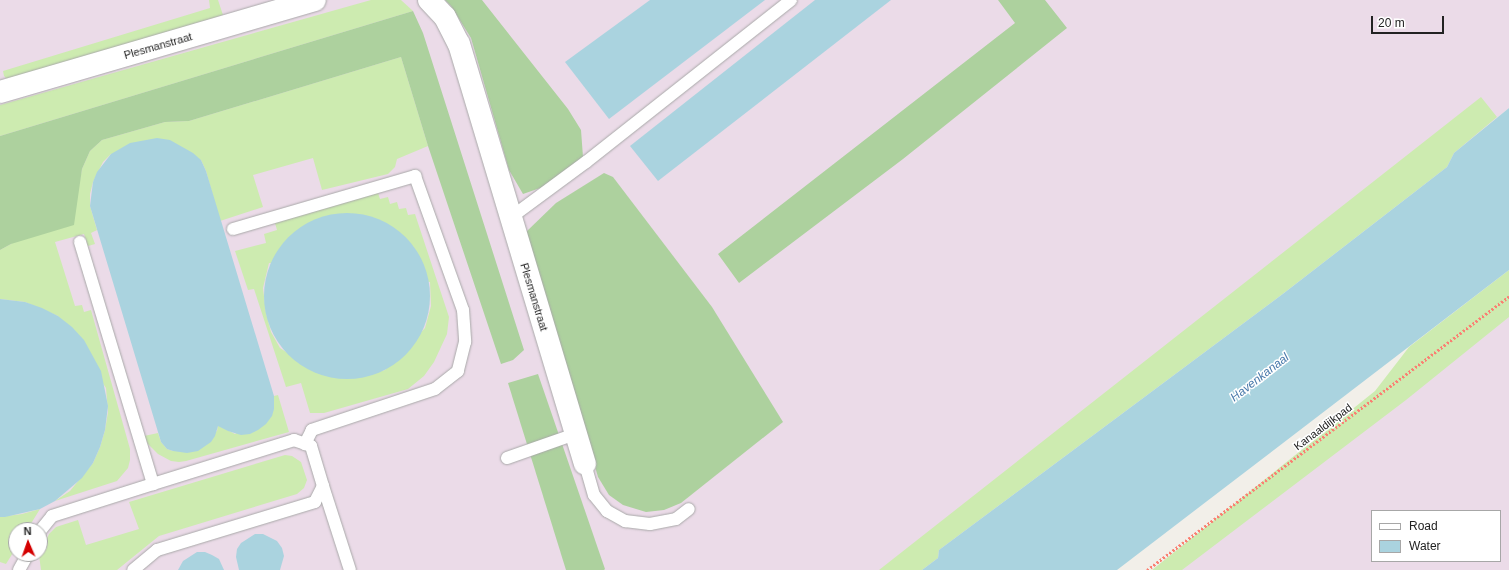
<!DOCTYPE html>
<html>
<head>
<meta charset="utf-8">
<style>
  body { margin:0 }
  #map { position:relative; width:1509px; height:570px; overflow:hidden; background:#f2efe9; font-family:Arial,sans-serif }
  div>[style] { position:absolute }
  .industrial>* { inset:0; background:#ebdbe8 }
  .grass>* { inset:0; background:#cdebb0 }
  .forest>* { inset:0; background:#add19e }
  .water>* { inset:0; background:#aad3df }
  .round { border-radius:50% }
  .path>* { height:2.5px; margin-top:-1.25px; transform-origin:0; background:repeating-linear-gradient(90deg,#fa8072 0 2px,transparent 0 4px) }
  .roads { filter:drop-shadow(0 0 1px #a9a9a9) drop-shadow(0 0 1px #a9a9a9) }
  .service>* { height:12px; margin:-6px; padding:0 6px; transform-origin:6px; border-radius:6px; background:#fff }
  .minor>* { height:22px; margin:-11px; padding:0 11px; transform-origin:11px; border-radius:11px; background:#fff }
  span { translate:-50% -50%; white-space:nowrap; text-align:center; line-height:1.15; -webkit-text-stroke:3px #fff; paint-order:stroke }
  .street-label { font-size:11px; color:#222 }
  .water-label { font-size:12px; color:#4a7aab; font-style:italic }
  .legend { position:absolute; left:1371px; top:510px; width:130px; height:52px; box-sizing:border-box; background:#fff; border:1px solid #a7a7a7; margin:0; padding:5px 7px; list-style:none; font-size:12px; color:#222 }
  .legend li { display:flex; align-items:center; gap:8px; height:20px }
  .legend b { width:20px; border:1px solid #a7a7a7 }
  .north { position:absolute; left:8px; top:522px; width:40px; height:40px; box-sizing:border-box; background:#fff; border:1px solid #a7a7a7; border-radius:50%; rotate:358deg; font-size:11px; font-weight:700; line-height:16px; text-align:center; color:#222 }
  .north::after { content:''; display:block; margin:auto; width:14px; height:18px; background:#d40000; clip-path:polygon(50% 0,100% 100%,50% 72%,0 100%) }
  .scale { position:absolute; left:1371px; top:16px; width:73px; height:18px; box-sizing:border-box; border:2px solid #222; border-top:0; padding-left:5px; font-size:12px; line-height:14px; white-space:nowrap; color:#222; -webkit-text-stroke:3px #fff; paint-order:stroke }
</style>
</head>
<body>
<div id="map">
  <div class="industrial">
    <i style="clip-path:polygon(evenodd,0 0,1509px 0,1509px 108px,1454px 153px,1447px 167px,939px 550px,938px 558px,922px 570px,0 570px,0 0,16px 530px,40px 530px,40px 554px,16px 554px,16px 530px)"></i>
    <i style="clip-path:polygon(evenodd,1509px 304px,1509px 570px,1163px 570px,1509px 304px,1372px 511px,1500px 511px,1500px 561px,1372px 561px,1372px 511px)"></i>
  </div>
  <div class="grass">
    <i style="clip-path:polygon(209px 0,218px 0,223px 15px,8px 80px,4px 76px,3px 71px,210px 8px)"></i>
    <i style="clip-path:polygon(371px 0,401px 0,413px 11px,0 136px,0 105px)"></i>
    <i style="clip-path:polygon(401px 57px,428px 146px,397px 159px,395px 167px,388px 174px,322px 190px,313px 158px,253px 175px,263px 207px,220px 221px,206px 171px,201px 160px,111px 154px,103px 162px,93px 182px,90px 194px,90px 206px,97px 230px,91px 233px,95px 244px,88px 246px,84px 234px,55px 242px,75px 306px,82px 305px,84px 312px,91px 310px,130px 449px,130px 460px,128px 468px,117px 481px,55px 501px,70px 491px,93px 463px,100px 447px,105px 430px,108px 412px,106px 388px,58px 316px,25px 302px,0 299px,0 250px,11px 244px,78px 191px,82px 169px,90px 151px,102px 140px,165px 122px,189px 121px)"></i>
    <i style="clip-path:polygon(1481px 97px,1497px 117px,1454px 153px,1447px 167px,1284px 293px,939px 550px,938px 558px,922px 570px,879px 570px)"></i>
    <i style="clip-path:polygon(evenodd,378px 193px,380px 199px,388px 197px,390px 204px,397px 202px,399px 209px,406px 208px,408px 215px,415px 214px,449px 317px,447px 334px,434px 362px,424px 376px,408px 389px,324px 413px,310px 413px,301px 383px,286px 387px,254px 289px,248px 290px,235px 251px,266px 243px,264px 234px,277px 230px,275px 223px,378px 193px,269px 263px,430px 282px,431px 306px,425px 328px,385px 370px,361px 377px,335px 377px,314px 370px,280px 348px,271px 332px,266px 313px,263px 288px,269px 263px)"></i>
    <i style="clip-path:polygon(1509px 270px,1509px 317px,1406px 400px,1182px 570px,1152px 570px,1375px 391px,1409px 347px)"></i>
    <i style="clip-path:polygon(278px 395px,289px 432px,186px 461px,179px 462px,171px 461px,158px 454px,148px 444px,144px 436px,158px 433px,161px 442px,167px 449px,173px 451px,217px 431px,218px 425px,235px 434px,274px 409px,274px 396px)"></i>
    <i style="clip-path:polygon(285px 455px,292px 456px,301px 462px,307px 480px,304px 488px,297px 494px,159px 536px,117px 570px,41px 570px,39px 555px,49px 534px,56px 527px,78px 520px,86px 545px,139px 529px,129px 502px)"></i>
    <i style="clip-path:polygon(40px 509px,27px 530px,16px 530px,16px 548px,6px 564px,0 562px,0 517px,22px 514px)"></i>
  </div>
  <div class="forest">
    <i style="clip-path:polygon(445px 0,482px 0,568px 109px,581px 130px,583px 157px,543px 187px,523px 194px,509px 170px,471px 38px,451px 6px)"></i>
    <i style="clip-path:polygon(998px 0,1045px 0,1067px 28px,903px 159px,739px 283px,718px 254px,1015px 23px)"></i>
    <i style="clip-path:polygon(413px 11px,423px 33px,524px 350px,513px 360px,501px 364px,428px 146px,401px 57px,189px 121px,165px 122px,102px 140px,90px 151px,82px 169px,74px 225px,11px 244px,0 250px,0 136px)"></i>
    <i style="clip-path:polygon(604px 173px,613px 177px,712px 307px,783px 422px,681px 503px,664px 510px,646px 512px,623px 505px,609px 495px,598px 477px,526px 232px,556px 203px)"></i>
    <i style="clip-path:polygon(538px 374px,605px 569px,604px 570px,566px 570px,508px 383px)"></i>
  </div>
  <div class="water">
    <i style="clip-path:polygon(650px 0,765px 0,609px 119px,565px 62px)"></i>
    <i style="clip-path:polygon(815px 0,891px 0,658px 181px,630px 146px)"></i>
    <i style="clip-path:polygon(1509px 108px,1509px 270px,1117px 570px,922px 570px,938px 558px,939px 550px,1284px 293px,1447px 167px,1454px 153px)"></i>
    <i style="clip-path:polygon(157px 138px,170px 140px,193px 153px,201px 160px,206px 171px,274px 396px,274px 409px,272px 416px,266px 424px,258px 430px,250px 434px,241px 435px,228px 431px,218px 426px,215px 436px,211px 442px,198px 451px,187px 453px,173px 451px,167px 449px,161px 442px,90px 206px,93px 182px,97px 172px,111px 154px,130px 143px)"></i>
    <i class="round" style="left:264px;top:213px;width:166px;height:166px"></i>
    <i style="clip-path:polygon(0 299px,25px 302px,42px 308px,58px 316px,72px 327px,84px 340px,101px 371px,108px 406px,105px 430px,100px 447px,93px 463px,82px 478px,55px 501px,40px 509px,5px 517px,0 517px)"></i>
    <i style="clip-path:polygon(255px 534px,263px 534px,277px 541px,282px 548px,284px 556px,280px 570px,239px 570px,236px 557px,237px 549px,241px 543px)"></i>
    <i style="clip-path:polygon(197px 552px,205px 552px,212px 555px,219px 559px,224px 570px,178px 570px,183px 561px)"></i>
  </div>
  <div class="path">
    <i style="left:1147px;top:570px;width:454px;rotate:-37.1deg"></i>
  </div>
  <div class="roads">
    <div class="service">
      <i style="left:510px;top:218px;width:94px;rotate:-36.4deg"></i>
      <i style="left:586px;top:162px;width:261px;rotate:-38.3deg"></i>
      <i style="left:233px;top:229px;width:190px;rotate:-16.2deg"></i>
      <i style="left:415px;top:176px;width:142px;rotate:70.3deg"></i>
      <i style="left:463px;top:310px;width:32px;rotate:86deg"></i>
      <i style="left:465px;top:342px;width:30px;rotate:104deg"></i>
      <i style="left:458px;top:371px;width:29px;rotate:142deg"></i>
      <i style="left:435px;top:389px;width:130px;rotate:161.6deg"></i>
      <i style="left:312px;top:430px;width:16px;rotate:117deg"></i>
      <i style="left:80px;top:242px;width:253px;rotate:73.2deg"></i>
      <i style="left:507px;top:458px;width:72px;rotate:-19.4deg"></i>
      <i style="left:585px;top:464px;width:32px;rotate:74deg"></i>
      <i style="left:594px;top:495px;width:21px;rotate:51deg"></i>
      <i style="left:607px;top:511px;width:21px;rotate:29deg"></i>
      <i style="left:625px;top:521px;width:25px;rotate:7deg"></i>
      <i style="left:650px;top:524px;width:26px;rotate:-11deg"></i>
      <i style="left:676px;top:519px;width:16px;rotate:-38deg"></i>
      <i style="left:323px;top:486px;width:88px;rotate:72.2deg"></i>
      <i style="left:40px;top:531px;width:19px;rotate:-51deg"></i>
      <i style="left:52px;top:516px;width:106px;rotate:-17.6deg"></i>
      <i style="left:153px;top:484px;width:148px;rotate:-17.3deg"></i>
      <i style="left:294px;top:440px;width:18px;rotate:19deg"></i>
      <i style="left:311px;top:446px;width:42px;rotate:73.3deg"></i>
      <i style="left:323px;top:486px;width:18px;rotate:117deg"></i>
      <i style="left:315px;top:502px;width:165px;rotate:163.1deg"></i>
      <i style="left:157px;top:550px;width:31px;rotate:140deg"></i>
      <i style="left:19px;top:570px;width:18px;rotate:-61deg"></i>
    </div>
    <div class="minor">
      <i style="left:429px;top:0;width:23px;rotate:47deg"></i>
      <i style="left:445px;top:17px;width:30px;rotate:63deg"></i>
      <i style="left:459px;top:44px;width:438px;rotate:73.3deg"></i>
      <i style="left:0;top:92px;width:328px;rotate:-16.3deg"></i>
    </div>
  </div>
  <div class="street-label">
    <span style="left:158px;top:46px;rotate:-16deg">Plesmanstraat</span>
    <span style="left:534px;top:297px;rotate:73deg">Plesmanstraat</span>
    <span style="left:1323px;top:427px;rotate:-37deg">Kanaaldijkpad</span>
  </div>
  <div class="water-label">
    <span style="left:1260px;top:378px;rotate:-38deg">Havenkanaal</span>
  </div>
  <ul class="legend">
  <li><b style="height:5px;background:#fff"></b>Road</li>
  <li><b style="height:11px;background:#aad3df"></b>Water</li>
  </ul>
  <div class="north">N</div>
  <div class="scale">20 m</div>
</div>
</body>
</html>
